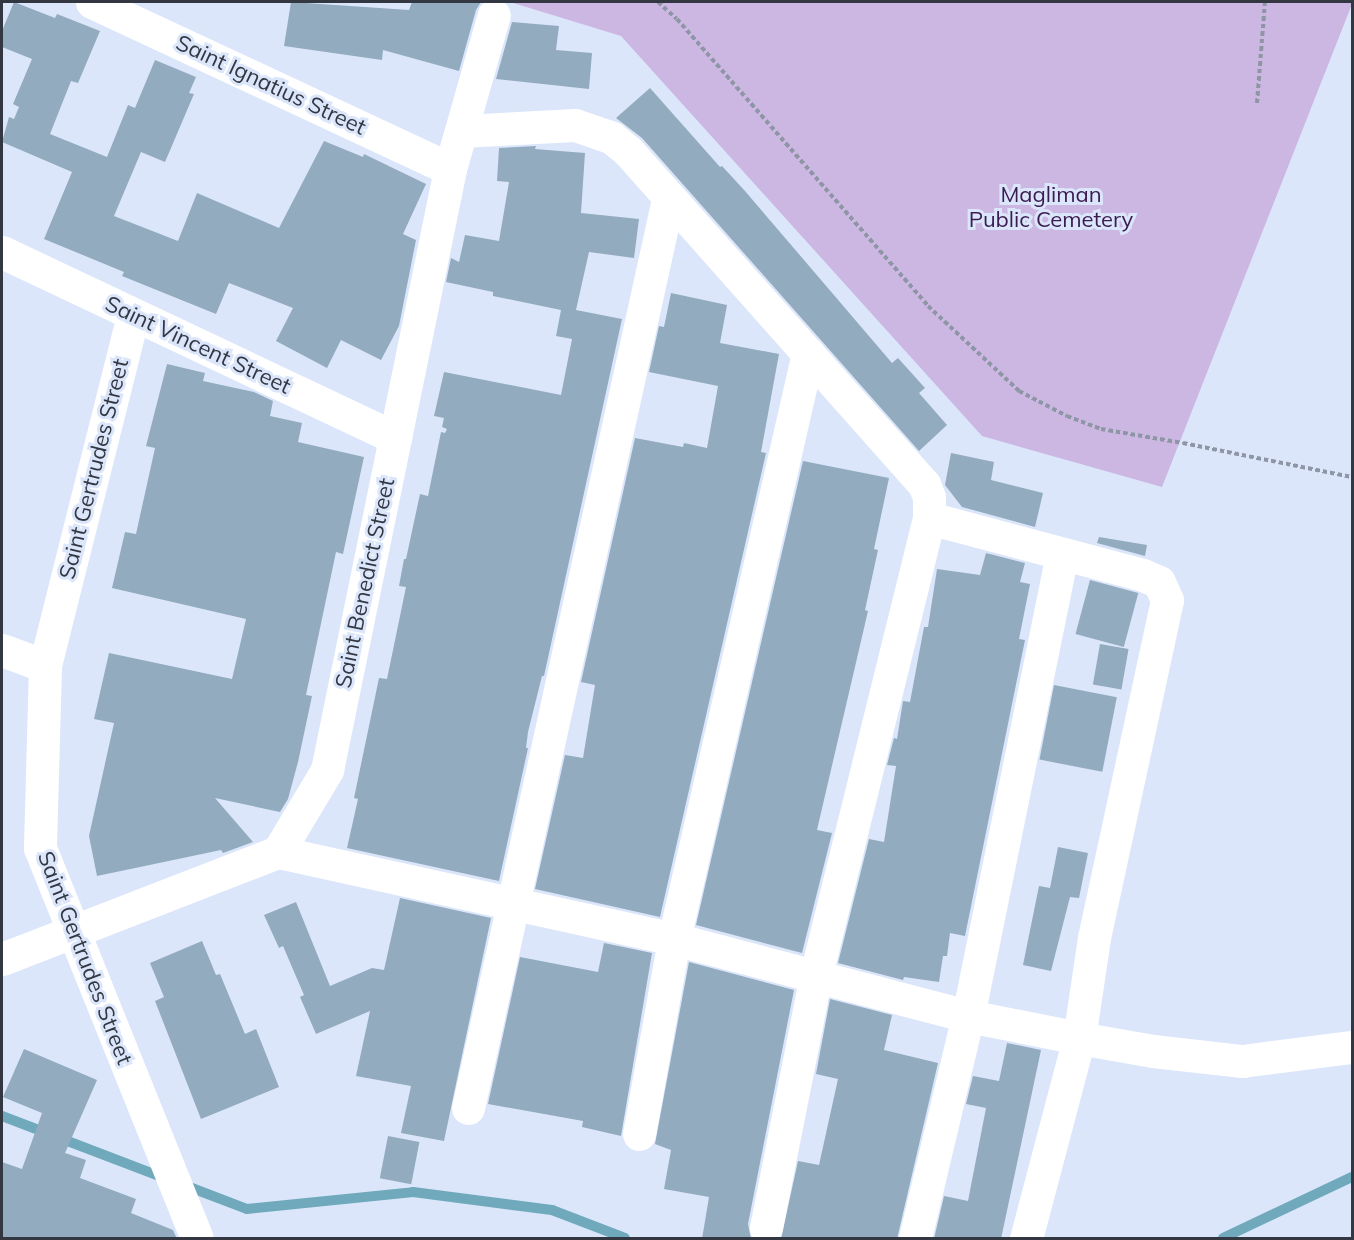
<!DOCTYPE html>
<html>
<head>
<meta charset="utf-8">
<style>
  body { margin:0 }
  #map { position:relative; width:1354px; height:1240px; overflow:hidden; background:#dbe6fb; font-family:Mulish,sans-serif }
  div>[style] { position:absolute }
  .green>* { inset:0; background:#ccb6e2 }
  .stream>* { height:10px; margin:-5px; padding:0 5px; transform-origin:5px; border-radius:5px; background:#6fa9bb }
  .building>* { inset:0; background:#93abbe; transform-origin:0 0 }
  .path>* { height:4px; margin-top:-2px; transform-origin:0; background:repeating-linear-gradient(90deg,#8e96a6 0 4.5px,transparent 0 7.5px) }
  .minor>* { height:33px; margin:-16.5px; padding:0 16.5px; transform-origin:16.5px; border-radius:16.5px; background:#fff }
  span { translate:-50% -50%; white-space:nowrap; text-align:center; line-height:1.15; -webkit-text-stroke:6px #dbe6fb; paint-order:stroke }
  .street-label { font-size:22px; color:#323742 }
  .park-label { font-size:22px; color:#3b1c52 }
  .frame { position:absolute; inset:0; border:3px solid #323742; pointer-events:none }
</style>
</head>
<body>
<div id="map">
  <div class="green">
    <i style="clip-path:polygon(510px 2px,1352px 2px,1352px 4px,1162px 487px,982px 436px,621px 36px)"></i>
  </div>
  <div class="stream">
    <i style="left:2px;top:1116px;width:177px;rotate:20.9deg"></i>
    <i style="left:184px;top:1185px;width:67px;rotate:20.9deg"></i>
    <i style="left:247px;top:1209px;width:167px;rotate:-5.8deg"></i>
    <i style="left:413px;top:1192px;width:140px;rotate:7.4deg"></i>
    <i style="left:552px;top:1210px;width:78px;rotate:21deg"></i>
    <i style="left:1223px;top:1238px;width:143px;rotate:-25.3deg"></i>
  </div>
  <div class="building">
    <i style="clip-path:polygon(14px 2px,55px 18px,57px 14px,100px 31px,78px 83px,71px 81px,50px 134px,107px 157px,128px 105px,135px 108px,155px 60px,196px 77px,189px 93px,194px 94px,165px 162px,141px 152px,114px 216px,178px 241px,197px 193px,279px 228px,324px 141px,363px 157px,364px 154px,426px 184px,403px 234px,416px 240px,399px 326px,381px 360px,341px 340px,327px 368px,276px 341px,293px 308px,229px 283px,216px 314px,122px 276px,124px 272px,44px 239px,72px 172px,2px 142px,9px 117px,14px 119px,19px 107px,13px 104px,32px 59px,2px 47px,2px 31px)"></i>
    <i style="clip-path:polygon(291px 2px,409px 10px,412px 2px,481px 2px,476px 10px,459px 71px,383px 50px,382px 60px,284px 46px)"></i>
    <i style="clip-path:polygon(512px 22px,559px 26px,556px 50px,592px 53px,589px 89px,496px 79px)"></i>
    <i style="clip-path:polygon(650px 88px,720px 167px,722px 166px,745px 191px,892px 363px,898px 358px,925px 388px,919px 393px,947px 425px,919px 451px,642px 138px,616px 118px)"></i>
    <i style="clip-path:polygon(536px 146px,535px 149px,585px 153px,581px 213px,639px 219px,634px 258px,589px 252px,576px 310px,622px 319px,544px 676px,542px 676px,528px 732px,526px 748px,528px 748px,499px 881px,347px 848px,358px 799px,354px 798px,379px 678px,387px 679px,406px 587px,399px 586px,404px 559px,406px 559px,420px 494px,428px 496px,441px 432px,445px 433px,447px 429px,442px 427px,444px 418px,434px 416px,444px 372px,561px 395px,572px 339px,556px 336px,561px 310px,493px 296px,493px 292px,446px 282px,451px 258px,459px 262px,465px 235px,499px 241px,509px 182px,497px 181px,499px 148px)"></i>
    <i style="clip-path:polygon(671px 293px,727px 305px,720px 343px,779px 354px,761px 452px,766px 453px,660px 917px,535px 889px,565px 755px,583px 758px,595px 685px,581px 682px,635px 438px,683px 447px,684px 443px,707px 448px,718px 386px,649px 372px,659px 326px,664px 327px)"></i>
    <i style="clip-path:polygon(167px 364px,205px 373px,203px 381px,254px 392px,273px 401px,270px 416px,302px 423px,298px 442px,364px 457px,343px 554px,336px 552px,306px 695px,312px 696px,298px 762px,288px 799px,280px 812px,215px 798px,253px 842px,223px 853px,221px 850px,97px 876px,89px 836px,114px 723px,94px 719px,109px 653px,232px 679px,246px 619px,112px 588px,125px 532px,136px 534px,155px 448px,146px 446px)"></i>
    <i style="clip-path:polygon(951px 453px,994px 462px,991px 480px,1043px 493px,1035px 527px,962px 507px,945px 485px)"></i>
    <i style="clip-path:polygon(803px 461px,889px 478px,874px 549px,878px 550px,865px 610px,868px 611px,817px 830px,832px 833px,802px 953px,696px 925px)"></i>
    <i style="clip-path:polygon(1099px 537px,1147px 545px,1145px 556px,1097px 543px)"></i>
    <i style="clip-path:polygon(986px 553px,1025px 563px,1020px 582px,1030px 584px,1019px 639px,1025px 640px,965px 936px,950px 933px,947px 956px,943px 956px,939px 982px,904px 977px,903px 980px,838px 963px,869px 839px,884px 842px,896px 766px,887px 765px,894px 738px,897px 739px,903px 701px,910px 702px,924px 627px,928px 627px,937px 569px,980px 575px)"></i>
    <i style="left:1090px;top:580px;width:50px;height:56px;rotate:15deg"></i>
    <i style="left:1100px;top:644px;width:29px;height:41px;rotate:10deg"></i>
    <i style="left:1054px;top:685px;width:64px;height:76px;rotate:11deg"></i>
    <i style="clip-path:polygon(1058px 847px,1088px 853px,1079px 898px,1070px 897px,1051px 971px,1023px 965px,1039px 886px,1050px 888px)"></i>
    <i style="clip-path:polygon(400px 898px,491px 918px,444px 1141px,401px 1133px,411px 1086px,356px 1076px,370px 1011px,316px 1034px,300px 997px,304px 995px,283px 946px,279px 948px,264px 915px,296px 902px,330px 986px,372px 968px,384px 970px)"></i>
    <i style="clip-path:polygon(202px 941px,216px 975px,220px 974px,245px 1034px,256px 1029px,279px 1087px,201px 1119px,155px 1001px,164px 997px,150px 963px)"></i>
    <i style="clip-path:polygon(604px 943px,652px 953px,621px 1136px,582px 1127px,583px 1121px,488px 1104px,520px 957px,598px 972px)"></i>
    <i style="clip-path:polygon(689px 962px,794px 990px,748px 1224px,751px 1239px,702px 1239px,709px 1197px,664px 1189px,671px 1150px,655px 1144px)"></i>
    <i style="clip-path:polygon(830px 999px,892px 1015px,884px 1050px,938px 1063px,897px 1239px,781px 1239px,798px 1161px,819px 1165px,838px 1079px,816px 1074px)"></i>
    <i style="clip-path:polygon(1007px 1043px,1041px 1050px,1001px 1239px,934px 1239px,944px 1196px,968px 1201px,986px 1108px,966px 1104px,973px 1076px,999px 1081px)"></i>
    <i style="clip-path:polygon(24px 1049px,97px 1080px,65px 1153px,86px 1160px,80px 1178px,136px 1199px,131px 1213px,173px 1230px,177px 1239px,2px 1239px,2px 1162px,22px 1169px,42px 1113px,3px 1097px)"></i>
    <i style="left:388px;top:1136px;width:32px;height:43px;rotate:11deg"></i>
  </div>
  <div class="path">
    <i style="left:658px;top:2px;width:25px;rotate:42deg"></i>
    <i style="left:677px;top:19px;width:381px;rotate:48.8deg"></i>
    <i style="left:928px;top:306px;width:125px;rotate:43deg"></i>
    <i style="left:1019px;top:391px;width:54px;rotate:27.5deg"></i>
    <i style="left:1067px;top:416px;width:36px;rotate:21deg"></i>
    <i style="left:1101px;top:429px;width:83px;rotate:9.7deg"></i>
    <i style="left:1183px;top:443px;width:172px;rotate:11.4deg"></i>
    <i style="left:1257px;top:103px;width:101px;rotate:-85.5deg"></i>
  </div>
  <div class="minor">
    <i style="left:92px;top:2px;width:395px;rotate:25deg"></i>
    <i style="left:461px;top:131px;width:114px;rotate:-3deg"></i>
    <i style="left:575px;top:125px;width:39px;rotate:19deg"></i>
    <i style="left:612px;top:138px;width:21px;rotate:39deg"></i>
    <i style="left:628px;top:151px;width:446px;rotate:48.4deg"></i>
    <i style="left:924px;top:484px;width:14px;rotate:69deg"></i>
    <i style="left:929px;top:497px;width:21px;rotate:90deg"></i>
    <i style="left:929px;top:518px;width:471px;rotate:103.9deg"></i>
    <i style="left:816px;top:975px;width:258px;rotate:101.2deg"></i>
    <i style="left:2px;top:252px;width:435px;rotate:25.3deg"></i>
    <i style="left:133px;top:315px;width:362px;rotate:104.1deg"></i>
    <i style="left:45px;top:666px;width:182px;rotate:91.6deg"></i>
    <i style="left:40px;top:848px;width:420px;rotate:68.1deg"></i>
    <i style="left:929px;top:518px;width:221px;rotate:14.9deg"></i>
    <i style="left:1143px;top:575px;width:17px;rotate:24deg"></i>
    <i style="left:1159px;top:582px;width:20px;rotate:66deg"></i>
    <i style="left:1167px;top:600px;width:346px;rotate:102.2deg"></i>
    <i style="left:1094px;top:938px;width:101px;rotate:98.5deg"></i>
    <i style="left:1079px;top:1038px;width:207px;rotate:104.8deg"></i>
    <i style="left:2px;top:650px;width:46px;rotate:20.4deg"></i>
    <i style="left:278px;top:852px;width:405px;rotate:12.4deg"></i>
    <i style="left:674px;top:939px;width:304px;rotate:14.7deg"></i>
    <i style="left:968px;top:1016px;width:113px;rotate:11.2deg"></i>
    <i style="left:1079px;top:1038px;width:75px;rotate:10deg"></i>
    <i style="left:1153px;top:1051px;width:90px;rotate:6.4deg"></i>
    <i style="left:1242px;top:1061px;width:111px;rotate:-7.3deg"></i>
    <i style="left:2px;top:959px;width:296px;rotate:-21.2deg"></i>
    <i style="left:278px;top:852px;width:96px;rotate:-59.1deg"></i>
    <i style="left:327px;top:770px;width:613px;rotate:-78.43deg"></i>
    <i style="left:450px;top:169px;width:160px;rotate:-74.1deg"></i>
    <i style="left:468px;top:1108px;width:931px;rotate:-77.59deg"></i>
    <i style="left:639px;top:1134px;width:198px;rotate:-79.8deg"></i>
    <i style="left:674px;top:939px;width:601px;rotate:-77.12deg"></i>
    <i style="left:915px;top:1238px;width:228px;rotate:-76.6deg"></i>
    <i style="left:968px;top:1016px;width:471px;rotate:-78.5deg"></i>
  </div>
  <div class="street-label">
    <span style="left:271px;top:85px;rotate:25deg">Saint Ignatius Street</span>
    <span style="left:198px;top:345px;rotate:25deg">Saint Vincent Street</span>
    <span style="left:94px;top:469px;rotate:-76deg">Saint Gertrudes Street</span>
    <span style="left:365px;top:583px;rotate:-78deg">Saint Benedict Street</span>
    <span style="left:85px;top:958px;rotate:69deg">Saint Gertrudes Street</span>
  </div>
  <div class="park-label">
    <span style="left:1051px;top:207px">Magliman<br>Public Cemetery</span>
  </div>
  <div class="frame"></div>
</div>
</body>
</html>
